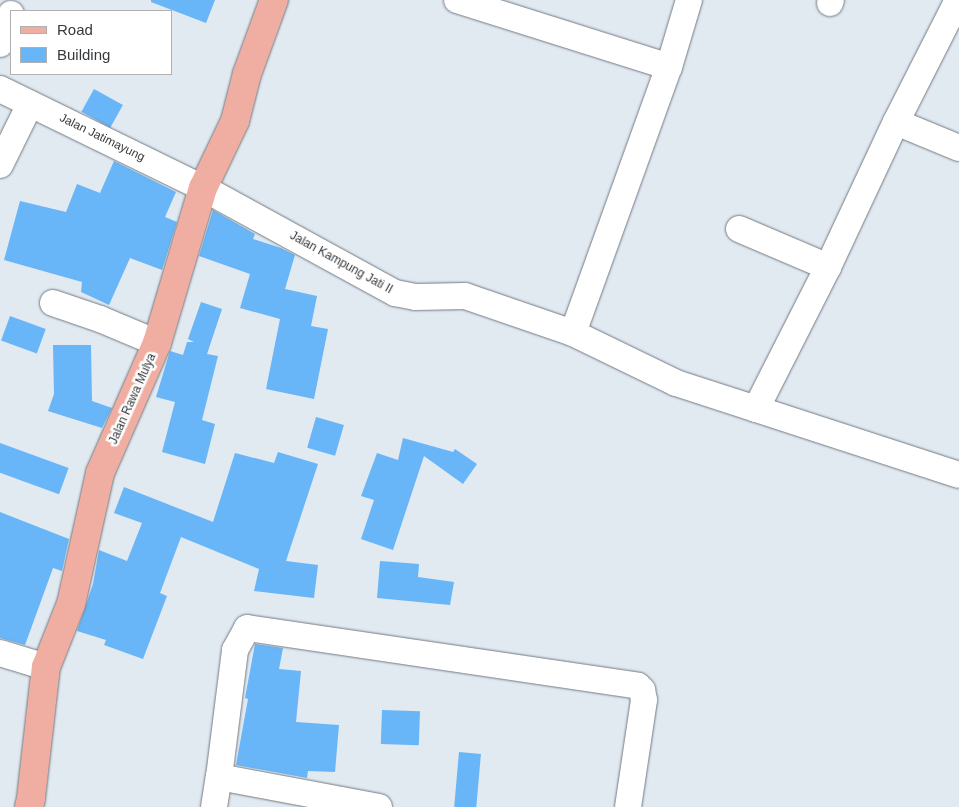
<!DOCTYPE html>
<html>
<head>
<meta charset="utf-8">
<style>
  body { margin:0 }
  #map { position:relative; width:959px; height:807px; overflow:hidden; background:#e1e9f1; font-family:Arial,sans-serif }
  div>[style] { position:absolute }
  .building>* { inset:0; background:#68b5f7; transform-origin:0 0 }
  .roads { filter:drop-shadow(0 0 1px #737a81) drop-shadow(0 0 1px #737a81) }
  .minor>* { height:26px; margin:-13px; padding:0 13px; transform-origin:13px; border-radius:13px; background:#fff }
  .major>* { height:28px; margin:-14px; padding:0 14px; transform-origin:14px; border-radius:14px; background:#efaea1 }
  span { translate:-50% -50%; white-space:nowrap; text-align:center; line-height:1.15; -webkit-text-stroke:5px #fff; paint-order:stroke }
  .street-label { font-size:12px; color:#36393c }
  .legend { position:absolute; left:10px; top:10px; width:162px; height:65px; box-sizing:border-box; background:#fff; border:1px solid #afb0b1; margin:0; padding:6px 9px; list-style:none; font-size:15px; color:#36393c }
  .legend li { display:flex; align-items:center; gap:10px; height:25px }
  .legend b { width:25px; border:1px solid #afb0b1 }
</style>
</head>
<body>
<div id="map">
  <div class="building">
    <i style="clip-path:polygon(151px 0,215px 0,206px 23px,151px 2px)"></i>
    <i style="left:94px;top:89px;width:33px;height:26px;rotate:29deg"></i>
    <i style="clip-path:polygon(114px 161px,176px 192px,165px 217px,177px 222px,162px 270px,130px 258px,109px 305px,81px 292px,82px 282px,4px 260px,20px 201px,66px 212px,77px 184px,100px 193px)"></i>
    <i style="clip-path:polygon(213px 210px,255px 234px,253px 239px,281px 248px,295px 255px,285px 289px,317px 296px,311px 326px,328px 329px,314px 399px,266px 389px,280px 319px,240px 308px,250px 274px,199px 256px)"></i>
    <i style="clip-path:polygon(201px 302px,222px 309px,207px 354px,218px 356px,202px 420px,215px 424px,205px 464px,162px 452px,175px 402px,156px 397px,170px 351px,183px 355px,187px 342px,194px 342px,188px 339px)"></i>
    <i style="left:10px;top:316px;width:38px;height:26px;rotate:20deg"></i>
    <i style="clip-path:polygon(53px 345px,91px 345px,92px 401px,112px 408px,102px 428px,48px 411px,54px 394px)"></i>
    <i style="left:316px;top:417px;width:29px;height:32px;rotate:16deg"></i>
    <i style="clip-path:polygon(403px 438px,453px 452px,455px 449px,477px 464px,463px 484px,424px 456px,393px 550px,361px 539px,374px 500px,361px 496px,377px 453px,398px 460px)"></i>
    <i style="left:0;top:443px;width:73px;height:28px;rotate:20deg"></i>
    <i style="clip-path:polygon(278px 452px,318px 464px,286px 561px,318px 565px,314px 598px,254px 591px,259px 569px,181px 537px,160px 593px,167px 596px,143px 659px,104px 645px,106px 640px,77px 631px,93px 584px,99px 550px,127px 561px,142px 523px,114px 513px,124px 487px,213px 522px,235px 453px,274px 463px)"></i>
    <i style="clip-path:polygon(0 512px,69px 539px,62px 571px,53px 568px,25px 645px,0 638px)"></i>
    <i style="clip-path:polygon(380px 561px,419px 564px,418px 577px,454px 582px,450px 605px,377px 598px)"></i>
    <i style="clip-path:polygon(255px 644px,283px 648px,279px 669px,301px 671px,296px 722px,339px 725px,335px 772px,308px 771px,307px 778px,236px 765px,248px 699px,245px 698px)"></i>
    <i style="left:382px;top:710px;width:38px;height:34px;rotate:2deg"></i>
    <i style="left:459px;top:752px;width:22px;height:55px;rotate:5deg"></i>
  </div>
  <div class="roads">
    <div class="minor">
      <i style="left:457px;top:0;width:222px;rotate:17.5deg"></i>
      <i style="left:830px;top:3px;width:3px;rotate:-72deg"></i>
      <i style="left:0;top:44px;width:32px;rotate:-70deg"></i>
      <i style="left:0;top:89px;width:226px;rotate:26deg"></i>
      <i style="left:203px;top:188px;width:219px;rotate:28.7deg"></i>
      <i style="left:395px;top:293px;width:21px;rotate:11deg"></i>
      <i style="left:416px;top:297px;width:49px;rotate:-1.2deg"></i>
      <i style="left:465px;top:296px;width:114px;rotate:18.9deg"></i>
      <i style="left:573px;top:333px;width:114px;rotate:25.9deg"></i>
      <i style="left:676px;top:383px;width:84px;rotate:18deg"></i>
      <i style="left:756px;top:409px;width:159px;rotate:-63.1deg"></i>
      <i style="left:828px;top:267px;width:160px;rotate:-64.9deg"></i>
      <i style="left:896px;top:122px;width:137px;rotate:-63.1deg"></i>
      <i style="left:896px;top:122px;width:68px;rotate:22.4deg"></i>
      <i style="left:0;top:165px;width:68px;rotate:-63.8deg"></i>
      <i style="left:739px;top:229px;width:97px;rotate:23.1deg"></i>
      <i style="left:53px;top:303px;width:50px;rotate:18.8deg"></i>
      <i style="left:100px;top:319px;width:62px;rotate:22.8deg"></i>
      <i style="left:573px;top:333px;width:283px;rotate:-70.2deg"></i>
      <i style="left:669px;top:67px;width:70px;rotate:-73.4deg"></i>
      <i style="left:756px;top:409px;width:213px;rotate:18deg"></i>
      <i style="left:0;top:653px;width:48px;rotate:16.9deg"></i>
      <i style="left:214px;top:807px;width:30px;rotate:-81deg"></i>
      <i style="left:379px;top:807px;width:163px;rotate:-169.4deg"></i>
      <i style="left:219px;top:777px;width:128px;rotate:-82.8deg"></i>
      <i style="left:235px;top:650px;width:25px;rotate:-61deg"></i>
      <i style="left:247px;top:628px;width:395px;rotate:8.4deg"></i>
      <i style="left:638px;top:686px;width:6px;rotate:45deg"></i>
      <i style="left:642px;top:690px;width:10px;rotate:79deg"></i>
      <i style="left:644px;top:700px;width:108px;rotate:98.5deg"></i>
    </div>
    <div class="major">
      <i style="left:29px;top:807px;width:9px;rotate:-77deg"></i>
      <i style="left:31px;top:798px;width:132px;rotate:-83.5deg"></i>
      <i style="left:46px;top:667px;width:68px;rotate:-68.4deg"></i>
      <i style="left:71px;top:604px;width:134px;rotate:-77.5deg"></i>
      <i style="left:100px;top:473px;width:142px;rotate:-66.3deg"></i>
      <i style="left:157px;top:343px;width:162px;rotate:-73.5deg"></i>
      <i style="left:203px;top:188px;width:74px;rotate:-64.5deg"></i>
      <i style="left:235px;top:121px;width:49px;rotate:-75.7deg"></i>
      <i style="left:247px;top:74px;width:79px;rotate:-70deg"></i>
    </div>
  </div>
  <div class="street-label">
    <span style="left:102px;top:138px;rotate:26deg">Jalan Jatimayung</span>
    <span style="left:341px;top:263px;rotate:29deg">Jalan Kampung Jati II</span>
    <span style="left:133px;top:399px;rotate:-66deg">Jalan Rawa Mulya</span>
  </div>
  <ul class="legend">
  <li><b style="height:6px;background:#efaea1"></b>Road</li>
  <li><b style="height:14px;background:#68b5f7"></b>Building</li>
  </ul>
</div>
</body>
</html>
